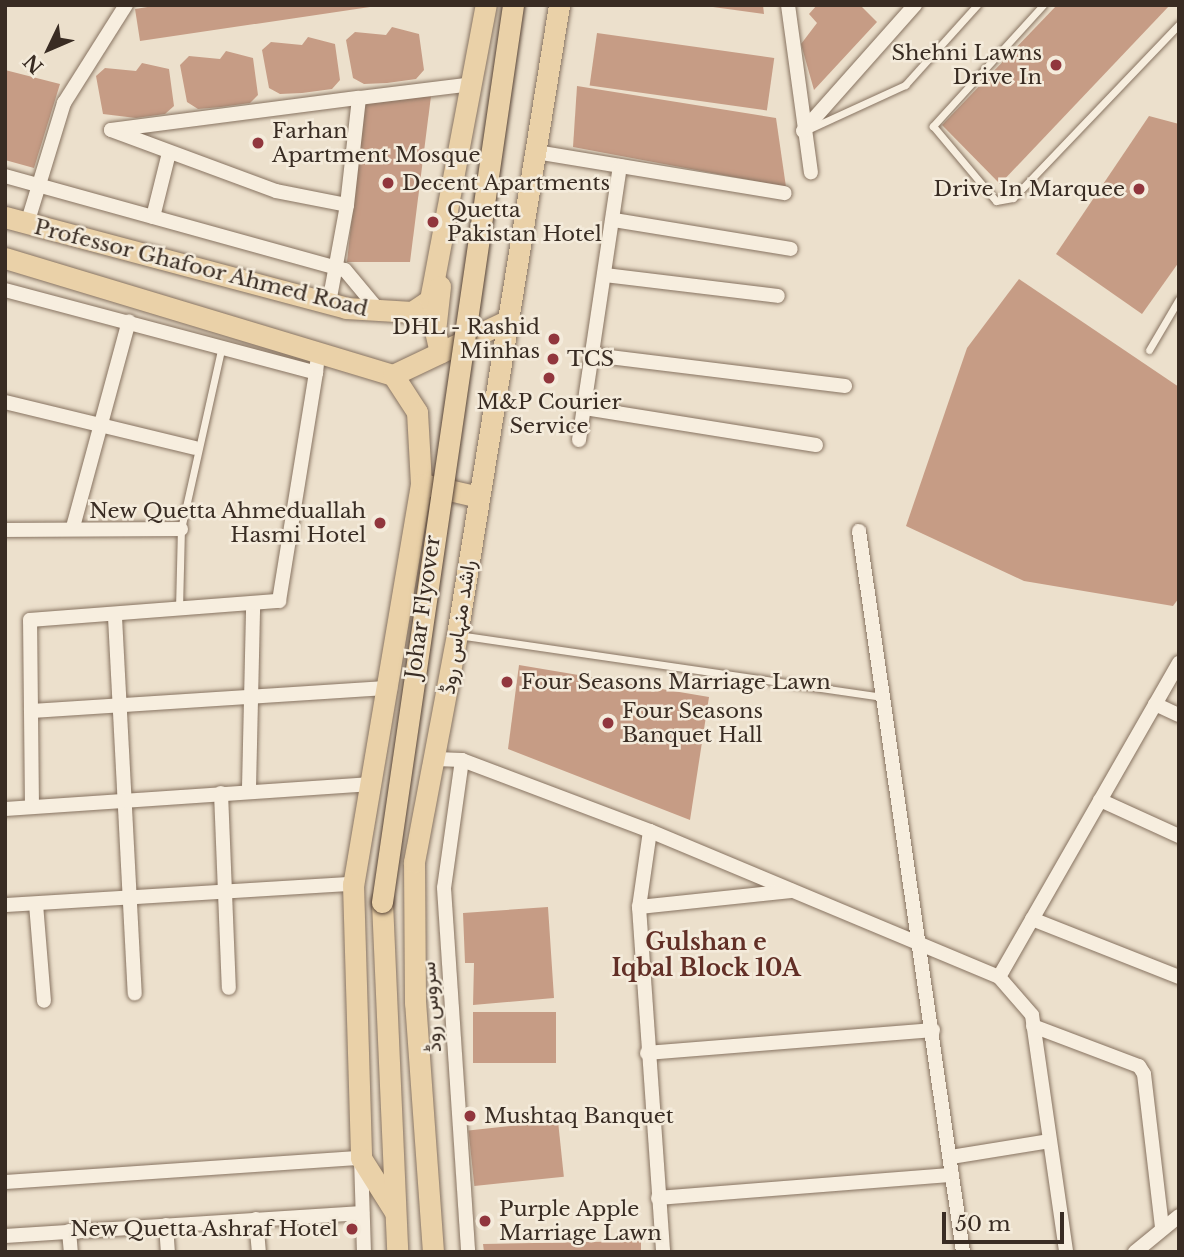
<!DOCTYPE html>
<html>
<head>
<meta charset="utf-8">
<style>
  body { margin:0 }
  #map { position:relative; width:1184px; height:1257px; overflow:hidden; background:#ece0cc; font-family:"Libre Baskerville",Vazirmatn,serif }
  div>[style] { position:absolute }
  .building>* { inset:0; background:#c69c85; transform-origin:0 0 }
  .roads { filter:drop-shadow(0 0 2px #877361) drop-shadow(0 0 2px #877361) }
  .lane>* { height:7px; margin:-3.5px; padding:0 3.5px; transform-origin:3.5px; border-radius:3.5px; background:#f7eedf }
  .street>* { height:14px; margin:-7px; padding:0 7px; transform-origin:7px; border-radius:7px; background:#f7eedf }
  .primary>* { height:21px; margin:-10.5px; padding:0 10.5px; transform-origin:10.5px; border-radius:10.5px; background:#ead1a8 }
  .bridges { filter:drop-shadow(0 0 2px #564234) drop-shadow(0 0 2px #564234) }
  .primary-bridge>* { height:21px; margin:-10.5px; padding:0 10.5px; transform-origin:10.5px; border-radius:10.5px; background:#ead1a8 }
  .dots>* { width:19px; height:19px; translate:-50% -50%; box-sizing:border-box; border:4px solid #f4ebdb; border-radius:50% }
  span { translate:-50% -50%; white-space:nowrap; text-align:center; line-height:1.15; -webkit-text-stroke:5px #f4ebdb; paint-order:stroke }
  .poi-label { font-size:21px; color:#392c23 }
  .right { translate:-100% -50%; text-align:right }
  .left { translate:0 -50%; text-align:left }
  .street-label { font-size:21px; color:#392c23 }
  .neighbourhood-label { font-size:23px; color:#622f26; font-weight:700 }
  .frame { position:absolute; inset:0; border:7px solid #392c23; pointer-events:none }
  .north { position:absolute; left:14px; top:14px; width:70px; height:70px; -webkit-text-stroke:5px #f4ebdb; paint-order:stroke; rotate:226deg; font-size:19px; font-weight:700; line-height:28px; text-align:center; color:#392c23 }
  .north::after { content:''; display:block; margin:auto; width:24px; height:32px; background:#392c23; clip-path:polygon(50% 0,100% 100%,50% 72%,0 100%) }
  .scale { position:absolute; left:942px; top:1212px; width:122px; height:32px; box-sizing:border-box; border:4px solid #392c23; border-top:0; padding-left:9px; font-size:21px; line-height:24px; white-space:nowrap; color:#392c23; -webkit-text-stroke:5px #f4ebdb; paint-order:stroke }
</style>
</head>
<body>
<div id="map">
  <div class="building">
    <i style="clip-path:polygon(160px 5px,370px 5px,370px 7px,140px 41px,135px 9px)"></i>
    <i style="clip-path:polygon(763px 5px,764px 14px,713px 7px,713px 5px)"></i>
    <i style="clip-path:polygon(817px 5px,860px 5px,877px 22px,814px 90px,801px 44px,817px 23px,809px 14px)"></i>
    <i style="clip-path:polygon(1057px 5px,1170px 5px,1000px 184px,942px 125px)"></i>
    <i style="clip-path:polygon(392px 27px,419px 34px,424px 70px,416px 79px,387px 83px,364px 84px,353px 78px,346px 40px,355px 32px,386px 35px)"></i>
    <i style="left:597px;top:33px;width:179px;height:53px;rotate:8deg"></i>
    <i style="clip-path:polygon(308px 37px,335px 44px,340px 80px,332px 89px,302px 93px,280px 94px,269px 88px,262px 50px,271px 42px,302px 45px)"></i>
    <i style="clip-path:polygon(226px 51px,253px 58px,258px 95px,250px 103px,221px 107px,198px 109px,187px 102px,180px 65px,189px 56px,220px 59px)"></i>
    <i style="clip-path:polygon(142px 63px,169px 69px,174px 106px,165px 114px,136px 118px,103px 114px,96px 76px,105px 68px,136px 71px)"></i>
    <i style="clip-path:polygon(5px 70px,60px 84px,34px 168px,5px 160px)"></i>
    <i style="clip-path:polygon(577px 86px,776px 118px,786px 187px,573px 147px)"></i>
    <i style="clip-path:polygon(431px 96px,410px 262px,347px 262px,364px 104px)"></i>
    <i style="clip-path:polygon(1149px 116px,1179px 124px,1179px 262px,1142px 314px,1056px 254px)"></i>
    <i style="clip-path:polygon(1019px 279px,1179px 387px,1179px 598px,1173px 606px,1024px 581px,906px 526px,967px 348px)"></i>
    <i style="clip-path:polygon(519px 665px,709px 697px,690px 820px,508px 749px)"></i>
    <i style="clip-path:polygon(548px 907px,554px 998px,473px 1005px,474px 963px,465px 963px,463px 913px)"></i>
    <i style="left:556px;top:1012px;width:51px;height:83px;rotate:90deg"></i>
    <i style="left:558px;top:1121px;width:56px;height:90px;rotate:84deg"></i>
    <i style="clip-path:polygon(641px 1241px,641px 1252px,484px 1252px,483px 1244px)"></i>
  </div>
  <div class="roads">
    <div class="lane">
      <i style="left:1043px;top:5px;width:164px;rotate:132.3deg"></i>
      <i style="left:933px;top:126px;width:98px;rotate:50deg"></i>
      <i style="left:996px;top:201px;width:17px;rotate:-10deg"></i>
      <i style="left:1013px;top:198px;width:240px;rotate:-46.3deg"></i>
      <i style="left:809px;top:129px;width:106px;rotate:-24.6deg"></i>
      <i style="left:905px;top:85px;width:108px;rotate:-48deg"></i>
      <i style="left:1149px;top:350px;width:59px;rotate:-59.5deg"></i>
      <i style="left:179px;top:609px;width:80px;rotate:-88.6deg"></i>
      <i style="left:181px;top:529px;width:188px;rotate:-77.4deg"></i>
      <i style="left:458px;top:635px;width:429px;rotate:8.3deg"></i>
    </div>
    <div class="street">
      <i style="left:788px;top:5px;width:169px;rotate:82.2deg"></i>
      <i style="left:359px;top:98px;width:108px;rotate:96.4deg"></i>
      <i style="left:347px;top:205px;width:72px;rotate:-168.8deg"></i>
      <i style="left:276px;top:191px;width:176px;rotate:-159.7deg"></i>
      <i style="left:111px;top:130px;width:250px;rotate:-7.4deg"></i>
      <i style="left:359px;top:98px;width:115px;rotate:-7deg"></i>
      <i style="left:803px;top:131px;width:169px;rotate:-48.4deg"></i>
      <i style="left:536px;top:152px;width:252px;rotate:9.4deg"></i>
      <i style="left:5px;top:176px;width:353px;rotate:15.5deg"></i>
      <i style="left:345px;top:270px;width:55px;rotate:50.2deg"></i>
      <i style="left:153px;top:217px;width:66px;rotate:-76deg"></i>
      <i style="left:614px;top:220px;width:179px;rotate:9.3deg"></i>
      <i style="left:27px;top:224px;width:127px;rotate:-73deg"></i>
      <i style="left:64px;top:103px;width:116px;rotate:-57.7deg"></i>
      <i style="left:605px;top:275px;width:174px;rotate:6.9deg"></i>
      <i style="left:5px;top:290px;width:322px;rotate:14.9deg"></i>
      <i style="left:316px;top:373px;width:10px;rotate:-84deg"></i>
      <i style="left:329px;top:303px;width:100px;rotate:-79.6deg"></i>
      <i style="left:593px;top:355px;width:254px;rotate:7deg"></i>
      <i style="left:5px;top:402px;width:195px;rotate:13.6deg"></i>
      <i style="left:585px;top:408px;width:234px;rotate:9.1deg"></i>
      <i style="left:579px;top:440px;width:277px;rotate:-81.5deg"></i>
      <i style="left:73px;top:527px;width:213px;rotate:-74.8deg"></i>
      <i style="left:5px;top:530px;width:176px;rotate:-0.3deg"></i>
      <i style="left:859px;top:531px;width:728px;rotate:81.79deg"></i>
      <i style="left:115px;top:617px;width:377px;rotate:87deg"></i>
      <i style="left:1155px;top:704px;width:26px;rotate:25deg"></i>
      <i style="left:31px;top:711px;width:360px;rotate:-3.7deg"></i>
      <i style="left:436px;top:759px;width:26px;rotate:2deg"></i>
      <i style="left:462px;top:760px;width:201px;rotate:20.7deg"></i>
      <i style="left:650px;top:831px;width:378px;rotate:22.7deg"></i>
      <i style="left:999px;top:977px;width:50px;rotate:49deg"></i>
      <i style="left:1032px;top:1015px;width:239px;rotate:81.8deg"></i>
      <i style="left:462px;top:760px;width:129px;rotate:98deg"></i>
      <i style="left:444px;top:888px;width:365px;rotate:86.2deg"></i>
      <i style="left:249px;top:788px;width:182px;rotate:-88.7deg"></i>
      <i style="left:221px;top:793px;width:195px;rotate:87.7deg"></i>
      <i style="left:1100px;top:800px;width:87px;rotate:24.5deg"></i>
      <i style="left:32px;top:807px;width:187px;rotate:-90.6deg"></i>
      <i style="left:30px;top:620px;width:250px;rotate:-4.4deg"></i>
      <i style="left:279px;top:601px;width:231px;rotate:-80.8deg"></i>
      <i style="left:5px;top:809px;width:368px;rotate:-3.9deg"></i>
      <i style="left:650px;top:831px;width:77px;rotate:98.2deg"></i>
      <i style="left:639px;top:907px;width:346px;rotate:86deg"></i>
      <i style="left:36px;top:904px;width:97px;rotate:85.3deg"></i>
      <i style="left:5px;top:905px;width:349px;rotate:-3.5deg"></i>
      <i style="left:639px;top:907px;width:153px;rotate:-6deg"></i>
      <i style="left:1032px;top:919px;width:158px;rotate:21.5deg"></i>
      <i style="left:999px;top:977px;width:362px;rotate:-60.2deg"></i>
      <i style="left:1033px;top:1026px;width:113px;rotate:20.7deg"></i>
      <i style="left:1139px;top:1066px;width:9px;rotate:58deg"></i>
      <i style="left:1144px;top:1074px;width:155px;rotate:83.3deg"></i>
      <i style="left:647px;top:1053px;width:287px;rotate:-4.6deg"></i>
      <i style="left:951px;top:1157px;width:100px;rotate:-9.2deg"></i>
      <i style="left:5px;top:1182px;width:357px;rotate:-3.9deg"></i>
      <i style="left:361px;top:1158px;width:94px;rotate:88.2deg"></i>
      <i style="left:658px;top:1198px;width:295px;rotate:-4.5deg"></i>
      <i style="left:256px;top:1219px;width:33px;rotate:85deg"></i>
      <i style="left:166px;top:1225px;width:27px;rotate:86deg"></i>
      <i style="left:69px;top:1231px;width:21px;rotate:85deg"></i>
      <i style="left:5px;top:1236px;width:358px;rotate:-3.7deg"></i>
      <i style="left:1135px;top:1252px;width:57px;rotate:-39.3deg"></i>
    </div>
    <div class="primary">
      <i style="left:5px;top:217px;width:353px;rotate:14.9deg"></i>
      <i style="left:346px;top:308px;width:66px;rotate:3.5deg"></i>
      <i style="left:412px;top:312px;width:22px;rotate:-34deg"></i>
      <i style="left:430px;top:300px;width:300px;rotate:-79.3deg"></i>
      <i style="left:5px;top:258px;width:405px;rotate:16.8deg"></i>
      <i style="left:393px;top:375px;width:128px;rotate:-25.4deg"></i>
      <i style="left:440px;top:286px;width:45px;rotate:96.3deg"></i>
      <i style="left:435px;top:331px;width:22px;rotate:77deg"></i>
      <i style="left:393px;top:375px;width:44px;rotate:57deg"></i>
      <i style="left:417px;top:412px;width:72px;rotate:86.8deg"></i>
      <i style="left:421px;top:484px;width:406px;rotate:99.6deg"></i>
      <i style="left:353px;top:884px;width:274px;rotate:88.3deg"></i>
      <i style="left:361px;top:1158px;width:64px;rotate:57.8deg"></i>
      <i style="left:427px;top:485px;width:53px;rotate:13deg"></i>
      <i style="left:382px;top:902px;width:350px;rotate:87.5deg"></i>
      <i style="left:433px;top:1252px;width:250px;rotate:-94.1deg"></i>
      <i style="left:415px;top:1003px;width:141px;rotate:-90.4deg"></i>
      <i style="left:414px;top:862px;width:231px;rotate:-79.3deg"></i>
      <i style="left:457px;top:635px;width:638px;rotate:-80.8deg"></i>
    </div>
  </div>
  <div class="bridges">
    <div class="primary-bridge">
      <i style="left:382px;top:902px;width:907px;rotate:-81.69deg"></i>
    </div>
  </div>
  <div class="dots">
    <i style="left:1056px;top:65px;background:#91363d"></i>
    <i style="left:258px;top:143px;background:#91363d"></i>
    <i style="left:388px;top:183px;background:#91363d"></i>
    <i style="left:1139px;top:189px;background:#91363d"></i>
    <i style="left:433px;top:222px;background:#91363d"></i>
    <i style="left:554px;top:339px;background:#91363d"></i>
    <i style="left:553px;top:359px;background:#91363d"></i>
    <i style="left:549px;top:378px;background:#91363d"></i>
    <i style="left:380px;top:523px;background:#91363d"></i>
    <i style="left:507px;top:682px;background:#91363d"></i>
    <i style="left:608px;top:723px;background:#91363d"></i>
    <i style="left:470px;top:1116px;background:#91363d"></i>
    <i style="left:485px;top:1221px;background:#91363d"></i>
    <i style="left:352px;top:1229px;background:#91363d"></i>
  </div>
  <div class="poi-label">
    <span class="right" style="left:1042px;top:65px">Shehni Lawns<br>Drive In</span>
    <span class="left" style="left:272px;top:143px">Farhan<br>Apartment Mosque</span>
    <span class="left" style="left:402px;top:183px">Decent Apartments</span>
    <span class="right" style="left:1125px;top:189px">Drive In Marquee</span>
    <span class="left" style="left:447px;top:222px">Quetta<br>Pakistan Hotel</span>
    <span class="right" style="left:540px;top:339px">DHL - Rashid<br>Minhas</span>
    <span class="left" style="left:567px;top:359px">TCS</span>
    <span style="left:549px;top:414px">M&amp;P Courier<br>Service</span>
    <span class="right" style="left:366px;top:523px">New Quetta Ahmeduallah<br>Hasmi Hotel</span>
    <span class="left" style="left:521px;top:682px">Four Seasons Marriage Lawn</span>
    <span class="left" style="left:622px;top:723px">Four Seasons<br>Banquet Hall</span>
    <span class="left" style="left:484px;top:1116px">Mushtaq Banquet</span>
    <span class="left" style="left:499px;top:1221px">Purple Apple<br>Marriage Lawn</span>
    <span class="right" style="left:338px;top:1229px">New Quetta Ashraf Hotel</span>
  </div>
  <div class="street-label">
    <span style="left:201px;top:268px;rotate:14deg">Professor Ghafoor Ahmed Road</span>
    <span style="left:423px;top:607px;rotate:-82deg">Johar Flyover</span>
    <span style="left:458px;top:627px;rotate:-81deg">راشد منہاس روڈ</span>
    <span style="left:431px;top:1007px;rotate:-94deg">سروس روڈ</span>
  </div>
  <div class="neighbourhood-label">
    <span style="left:706px;top:955px">Gulshan e<br>Iqbal Block 10A</span>
  </div>
  <div class="frame"></div>
  <div class="north">N</div>
  <div class="scale">50 m</div>
</div>
</body>
</html>
